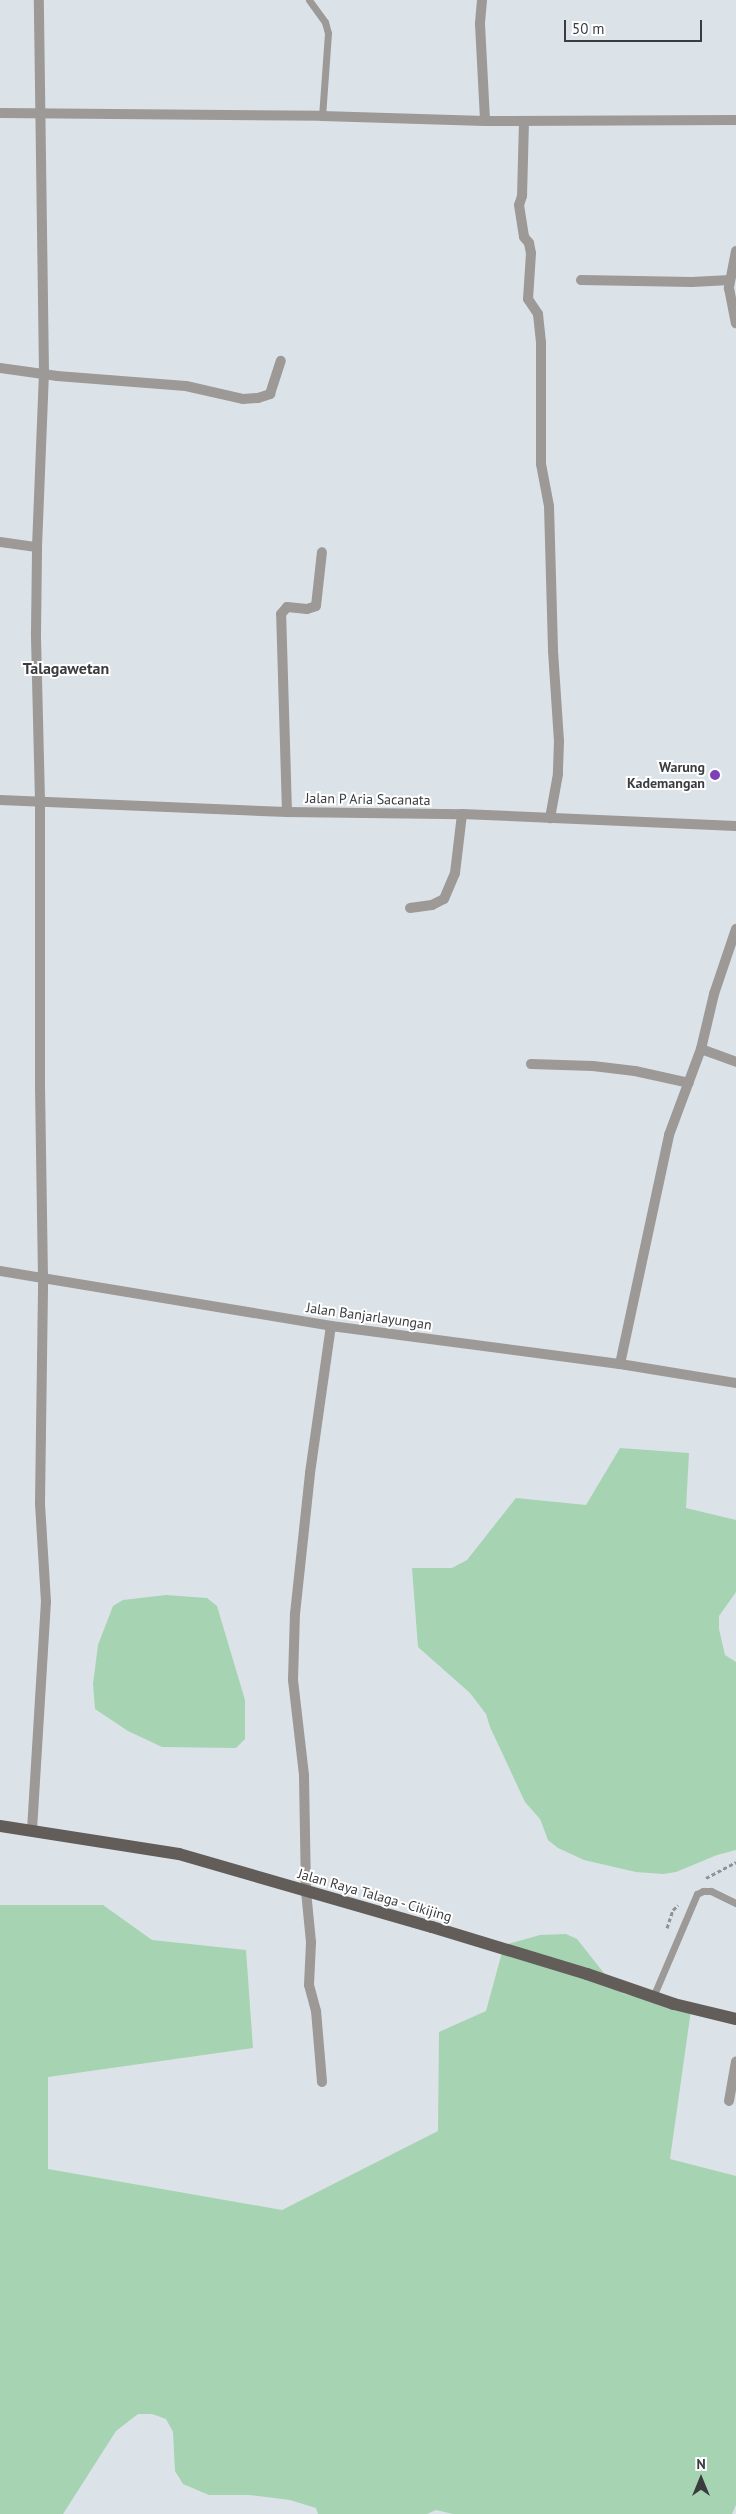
<!DOCTYPE html>
<html>
<head>
<meta charset="utf-8">
<style>
  body { margin:0 }
  #map { position:relative; width:736px; height:2514px; overflow:hidden; background:#dbe3e8; font-family:"PT Sans",sans-serif }
  div>[style] { position:absolute }
  .green>* { inset:0; background:#a6d3b2 }
  .path>* { height:3px; margin-top:-1.5px; transform-origin:0; background:repeating-linear-gradient(90deg,#8e9397 0 4px,transparent 0 6.5px) }
  .service>* { height:7px; margin:-3.5px; padding:0 3.5px; transform-origin:3.5px; border-radius:3.5px; background:#9c9997 }
  .minor>* { height:10px; margin:-5px; padding:0 5px; transform-origin:5px; border-radius:5px; background:#9c9997 }
  .tertiary>* { height:10px; margin:-5px; padding:0 5px; transform-origin:5px; border-radius:5px; background:#9c9997 }
  .primary>* { height:12px; margin:-6px; padding:0 6px; transform-origin:6px; border-radius:6px; background:#635d5a }
  .dots>* { width:14px; height:14px; translate:-50% -50%; box-sizing:border-box; border:2px solid #fff; border-radius:50% }
  span { translate:-50% -50%; white-space:nowrap; text-align:center; line-height:1.15; -webkit-text-stroke:4px #fff; paint-order:stroke }
  .poi-label { font-size:14px; color:#3a3c3f; font-weight:700 }
  .right { translate:-100% -50%; text-align:right }
  .street-label { font-size:14px; color:#3a3c3f }
  .quarter-label { font-size:16px; color:#3a3c3f; font-weight:700 }
  .north { position:absolute; left:676px; top:2454px; width:50px; height:50px; -webkit-text-stroke:4px #fff; paint-order:stroke; rotate:0deg; font-size:14px; font-weight:700; line-height:20px; text-align:center; color:#3a3c3f }
  .north::after { content:''; display:block; margin:auto; width:18px; height:22px; background:#3a3c3f; clip-path:polygon(50% 0,100% 100%,50% 72%,0 100%) }
  .scale { position:absolute; left:564px; top:20px; width:138px; height:22px; box-sizing:border-box; border:2px solid #3a3c3f; border-top:0; padding-left:6px; font-size:15px; line-height:18px; white-space:nowrap; color:#3a3c3f; -webkit-text-stroke:4px #fff; paint-order:stroke }
</style>
</head>
<body>
<div id="map">
  <div class="green">
    <i style="clip-path:polygon(620px 1448px,689px 1453px,686px 1508px,736px 1520px,736px 1592px,719px 1616px,719px 1629px,725px 1655px,736px 1662px,736px 1850px,717px 1855px,676px 1872px,663px 1874px,636px 1872px,584px 1860px,558px 1848px,548px 1840px,540px 1819px,525px 1802px,490px 1727px,486px 1714px,470px 1693px,418px 1647px,412px 1568px,452px 1568px,467px 1560px,516px 1498px,586px 1505px)"></i>
    <i style="clip-path:polygon(166px 1595px,207px 1598px,217px 1606px,245px 1700px,245px 1739px,236px 1748px,162px 1747px,128px 1731px,95px 1709px,93px 1684px,98px 1645px,113px 1606px,123px 1600px)"></i>
    <i style="clip-path:polygon(0 1905px,103px 1905px,152px 1940px,246px 1950px,253px 2048px,48px 2077px,48px 2169px,282px 2210px,438px 2131px,439px 2032px,486px 2011px,504px 1945px,540px 1935px,566px 1934px,577px 1939px,615px 1987px,624px 1994px,691px 2010px,670px 2159px,736px 2176px,736px 2505px,732px 2514px,453px 2514px,436px 2510px,427px 2514px,318px 2514px,316px 2508px,290px 2500px,249px 2495px,209px 2495px,183px 2484px,175px 2471px,173px 2432px,166px 2419px,152px 2414px,138px 2414px,116px 2431px,63px 2514px,0 2514px)"></i>
  </div>
  <div class="path">
    <i style="left:706px;top:1878px;width:34px;rotate:-28deg"></i>
    <i style="left:667px;top:1928px;width:19px;rotate:-72deg"></i>
    <i style="left:673px;top:1910px;width:7px;rotate:-45deg"></i>
  </div>
  <div class="service">
    <i style="left:309px;top:0;width:27px;rotate:54deg"></i>
    <i style="left:325px;top:22px;width:11px;rotate:75deg"></i>
    <i style="left:328px;top:33px;width:83px;rotate:94.1deg"></i>
    <i style="left:653px;top:1997px;width:112px;rotate:-66.9deg"></i>
    <i style="left:697px;top:1894px;width:7px;rotate:-27deg"></i>
    <i style="left:703px;top:1891px;width:8px"></i>
    <i style="left:711px;top:1891px;width:28px;rotate:26deg"></i>
  </div>
  <div class="minor">
    <i style="left:482px;top:0;width:24px;rotate:95deg"></i>
    <i style="left:480px;top:24px;width:97px;rotate:87deg"></i>
    <i style="left:0;top:113px;width:322px;rotate:0.5deg"></i>
    <i style="left:322px;top:116px;width:163px;rotate:1.8deg"></i>
    <i style="left:485px;top:121px;width:251px;rotate:-0.2deg"></i>
    <i style="left:524px;top:121px;width:75px;rotate:91.5deg"></i>
    <i style="left:522px;top:196px;width:9px;rotate:108deg"></i>
    <i style="left:519px;top:205px;width:32px;rotate:81deg"></i>
    <i style="left:524px;top:237px;width:8px;rotate:50deg"></i>
    <i style="left:529px;top:243px;width:10px;rotate:79deg"></i>
    <i style="left:531px;top:253px;width:46px;rotate:93.7deg"></i>
    <i style="left:528px;top:299px;width:18px;rotate:56deg"></i>
    <i style="left:538px;top:314px;width:29px;rotate:84deg"></i>
    <i style="left:541px;top:343px;width:121px;rotate:90deg"></i>
    <i style="left:541px;top:464px;width:43px;rotate:79.2deg"></i>
    <i style="left:549px;top:506px;width:145px;rotate:88.4deg"></i>
    <i style="left:553px;top:651px;width:90px;rotate:86.2deg"></i>
    <i style="left:559px;top:741px;width:33px;rotate:92deg"></i>
    <i style="left:558px;top:774px;width:45px;rotate:100.3deg"></i>
    <i style="left:736px;top:251px;width:38px;rotate:101deg"></i>
    <i style="left:729px;top:288px;width:36px;rotate:79deg"></i>
    <i style="left:581px;top:280px;width:111px;rotate:1deg"></i>
    <i style="left:692px;top:282px;width:38px;rotate:-3deg"></i>
    <i style="left:0;top:368px;width:58px;rotate:8deg"></i>
    <i style="left:57px;top:376px;width:129px;rotate:4.4deg"></i>
    <i style="left:186px;top:386px;width:58px;rotate:12.8deg"></i>
    <i style="left:243px;top:399px;width:15px;rotate:-4deg"></i>
    <i style="left:258px;top:398px;width:13px;rotate:-18deg"></i>
    <i style="left:270px;top:394px;width:35px;rotate:-72deg"></i>
    <i style="left:0;top:542px;width:37px;rotate:8deg"></i>
    <i style="left:0;top:800px;width:287px;rotate:2.4deg"></i>
    <i style="left:287px;top:812px;width:175px;rotate:0.7deg"></i>
    <i style="left:462px;top:814px;width:274px;rotate:2.5deg"></i>
    <i style="left:287px;top:812px;width:198px;rotate:-91.7deg"></i>
    <i style="left:281px;top:614px;width:9px;rotate:-49deg"></i>
    <i style="left:287px;top:607px;width:20px;rotate:6deg"></i>
    <i style="left:307px;top:609px;width:9px;rotate:-18deg"></i>
    <i style="left:316px;top:606px;width:54px;rotate:-83.7deg"></i>
    <i style="left:410px;top:908px;width:22px;rotate:-8deg"></i>
    <i style="left:432px;top:905px;width:13px;rotate:-27deg"></i>
    <i style="left:444px;top:899px;width:28px;rotate:-67deg"></i>
    <i style="left:455px;top:873px;width:59px;rotate:-83.2deg"></i>
    <i style="left:701px;top:1049px;width:37px;rotate:20deg"></i>
    <i style="left:531px;top:1064px;width:62px;rotate:1.8deg"></i>
    <i style="left:593px;top:1066px;width:42px;rotate:6.8deg"></i>
    <i style="left:635px;top:1071px;width:55px;rotate:12.5deg"></i>
    <i style="left:620px;top:1364px;width:234px;rotate:-77.9deg"></i>
    <i style="left:669px;top:1135px;width:92px;rotate:-69.6deg"></i>
    <i style="left:701px;top:1049px;width:57px;rotate:-76.7deg"></i>
    <i style="left:714px;top:994px;width:69px;rotate:-71.3deg"></i>
    <i style="left:32px;top:1830px;width:228px;rotate:-86.5deg"></i>
    <i style="left:46px;top:1602px;width:99px;rotate:-93.5deg"></i>
    <i style="left:40px;top:1503px;width:225px;rotate:-89.2deg"></i>
    <i style="left:43px;top:1278px;width:189px;rotate:-90.9deg"></i>
    <i style="left:40px;top:1089px;width:288px;rotate:-90deg"></i>
    <i style="left:40px;top:801px;width:168px;rotate:-91.4deg"></i>
    <i style="left:36px;top:633px;width:86px;rotate:-89.3deg"></i>
    <i style="left:37px;top:547px;width:174px;rotate:-87.7deg"></i>
    <i style="left:44px;top:373px;width:373px;rotate:-90.8deg"></i>
    <i style="left:322px;top:2082px;width:71px;rotate:-94.8deg"></i>
    <i style="left:316px;top:2011px;width:27px;rotate:-105deg"></i>
    <i style="left:309px;top:1985px;width:43px;rotate:-87.3deg"></i>
    <i style="left:311px;top:1942px;width:51px;rotate:-95.6deg"></i>
    <i style="left:306px;top:1891px;width:116px;rotate:-91deg"></i>
    <i style="left:304px;top:1775px;width:96px;rotate:-96.6deg"></i>
    <i style="left:293px;top:1680px;width:66px;rotate:-88.3deg"></i>
    <i style="left:295px;top:1614px;width:142px;rotate:-83.9deg"></i>
    <i style="left:310px;top:1473px;width:148px;rotate:-81.9deg"></i>
    <i style="left:729px;top:2101px;width:40px;rotate:-80deg"></i>
  </div>
  <div class="tertiary">
    <i style="left:0;top:1271px;width:336px;rotate:9.4deg"></i>
    <i style="left:331px;top:1326px;width:291px;rotate:7.5deg"></i>
    <i style="left:620px;top:1364px;width:118px;rotate:9.3deg"></i>
  </div>
  <div class="primary">
    <i style="left:0;top:1826px;width:181px;rotate:8.9deg"></i>
    <i style="left:179px;top:1854px;width:263px;rotate:16.1deg"></i>
    <i style="left:432px;top:1927px;width:162px;rotate:16.9deg"></i>
    <i style="left:587px;top:1974px;width:92px;rotate:19deg"></i>
    <i style="left:674px;top:2004px;width:64px;rotate:13.6deg"></i>
  </div>
  <div class="dots">
    <i style="left:715px;top:775px;background:#7f41b7"></i>
  </div>
  <div class="poi-label">
    <span class="right" style="left:705px;top:775px">Warung<br>Kademangan</span>
  </div>
  <div class="street-label">
    <span style="left:368px;top:799px;rotate:1deg">Jalan P Aria Sacanata</span>
    <span style="left:369px;top:1316px;rotate:8deg">Jalan Banjarlayungan</span>
    <span style="left:375px;top:1895px;rotate:16deg">Jalan Raya Talaga - Cikijing</span>
  </div>
  <div class="quarter-label">
    <span style="left:66px;top:668px">Talagawetan</span>
  </div>
  <div class="north">N</div>
  <div class="scale">50 m</div>
</div>
</body>
</html>
